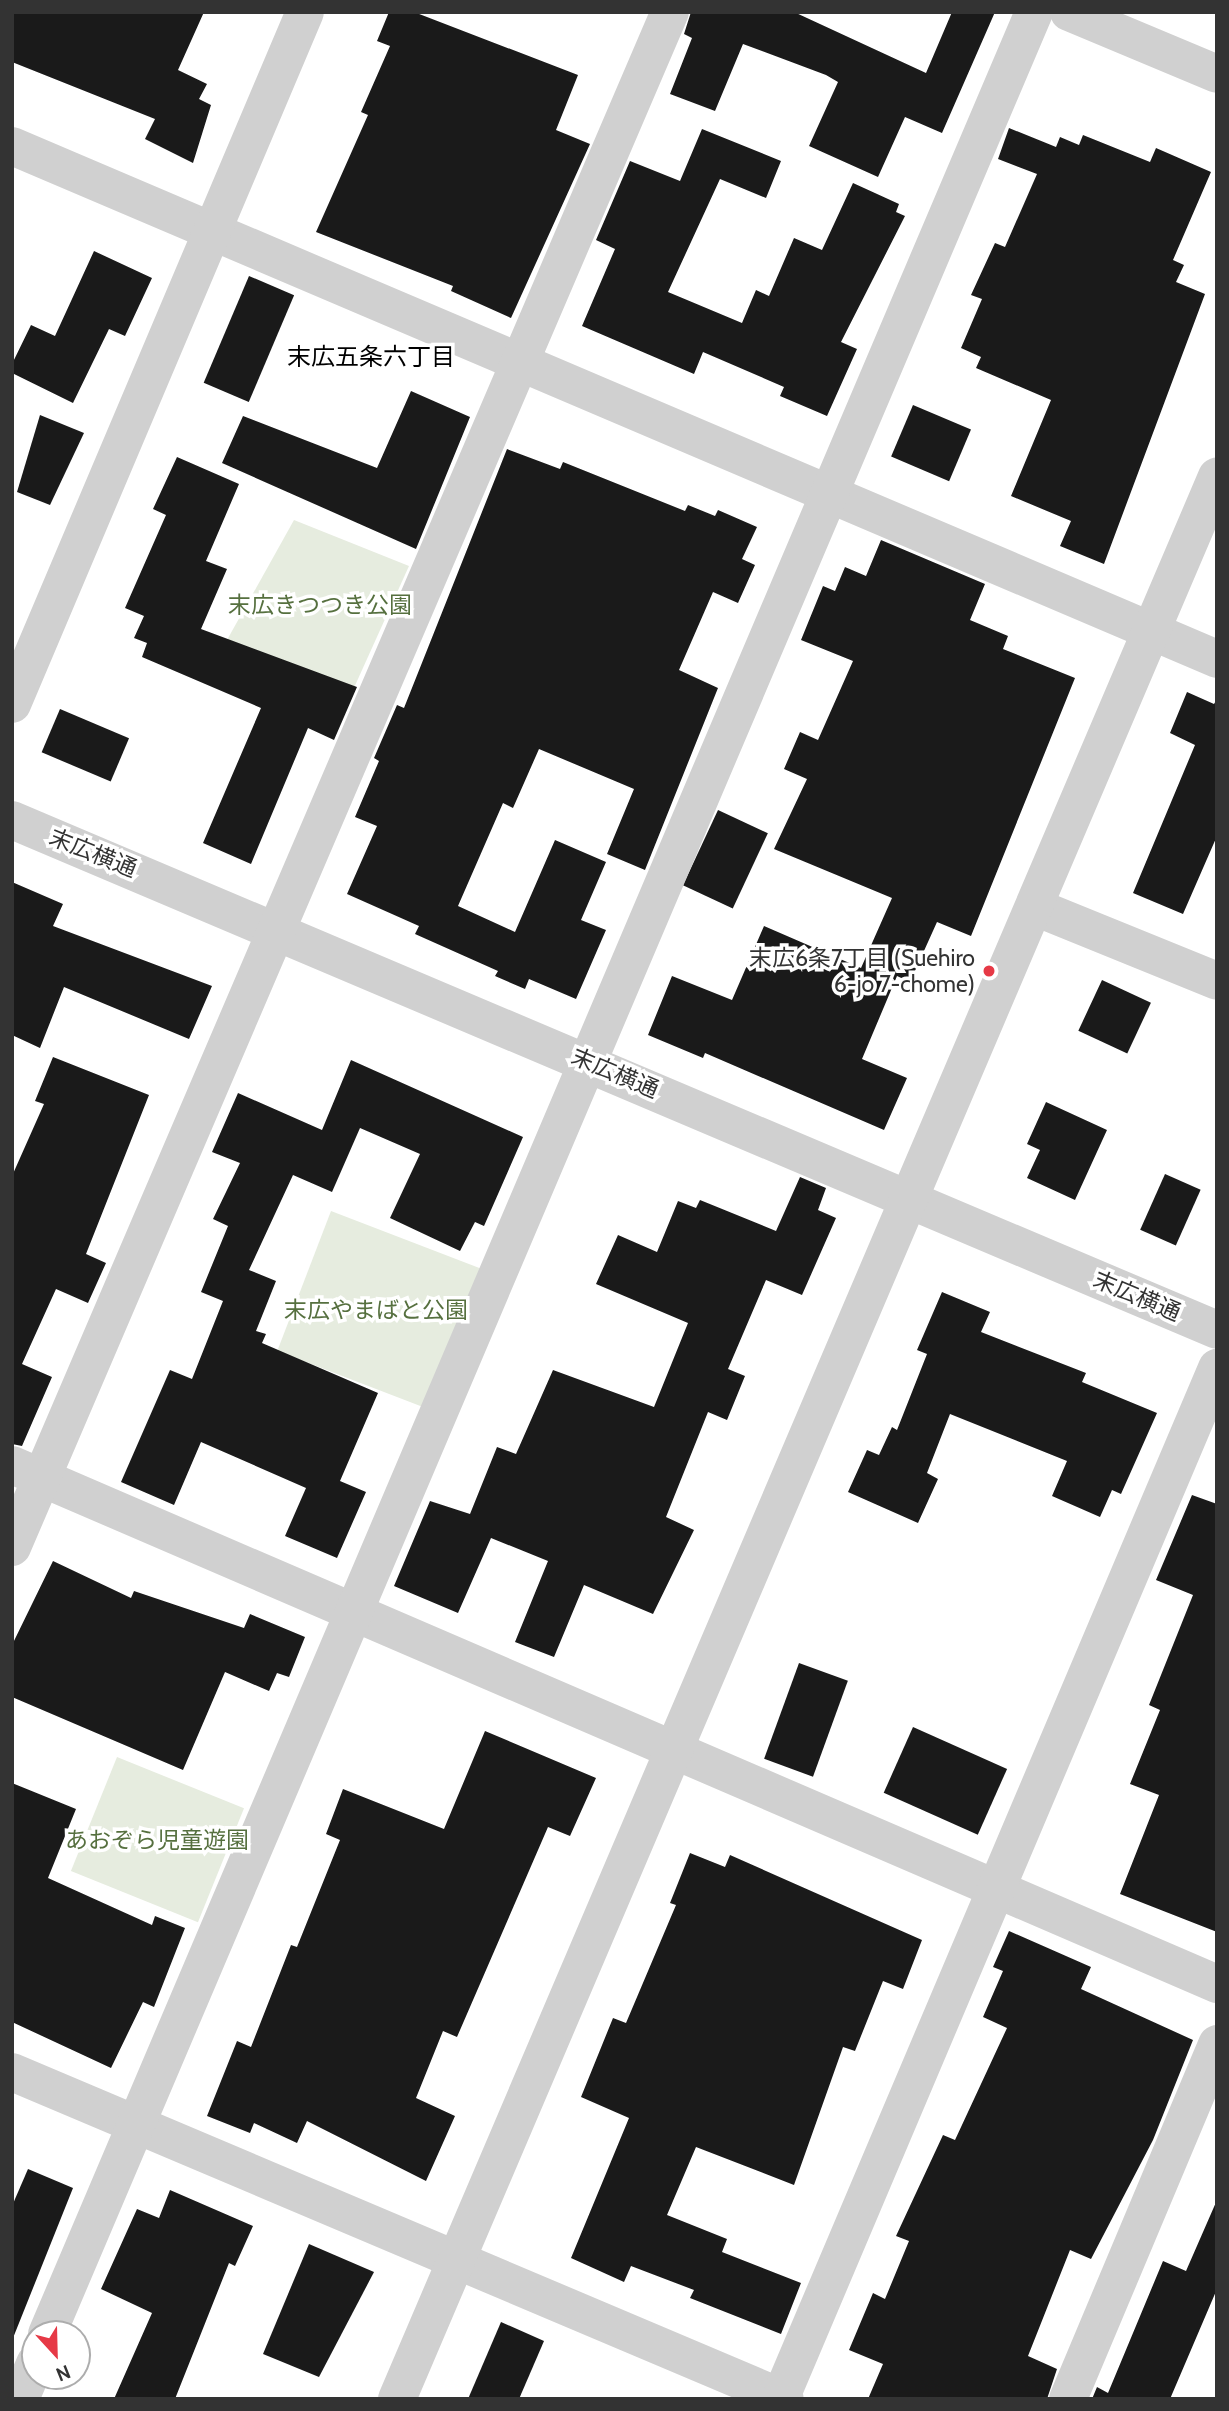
<!DOCTYPE html>
<html>
<head>
<meta charset="utf-8">
<style>
  body { margin:0 }
  #map { position:relative; width:1229px; height:2411px; overflow:hidden; background:#fff; font-family:Cabin,"Noto Sans JP",sans-serif }
  div>[style] { position:absolute }
  .green>* { inset:0; background:#e6ecdf; transform-origin:0 0 }
  .building>* { inset:0; background:#1a1a1a; transform-origin:0 0 }
  .minor>* { height:38px; margin:-19px; padding:0 19px; transform-origin:19px; border-radius:19px; background:#d0d0d0 }
  .dots>* { width:19px; height:19px; translate:-50% -50%; box-sizing:border-box; border:4px solid #fff; border-radius:50% }
  span { translate:-50% -50%; white-space:nowrap; text-align:center; line-height:1.15; -webkit-text-stroke:7px #fff; paint-order:stroke }
  .park-label { font-size:23px; color:#56703f }
  .street-label { font-size:23px; color:#333 }
  .poi-label { font-size:23px; color:#333 }
  .right { translate:-100% -50%; text-align:right }
  .neighbourhood-label { font-size:24px; color:#000 }
  .frame { position:absolute; inset:0; border:14px solid #333; pointer-events:none }
  .north { position:absolute; left:21px; top:2320px; width:70px; height:70px; box-sizing:border-box; background:#fff; border:2px solid #adadad; border-radius:50%; rotate:158deg; font-size:19px; font-weight:700; line-height:28px; text-align:center; color:#333 }
  .north::after { content:''; display:block; margin:auto; width:24px; height:32px; background:#e63946; clip-path:polygon(50% 0,100% 100%,50% 72%,0 100%) }
</style>
</head>
<body>
<div id="map">
  <div class="green">
    <i style="clip-path:polygon(294px 520px,409px 566px,353px 690px,227px 640px)"></i>
    <i style="left:331px;top:1211px;width:161px;height:150px;rotate:21deg"></i>
    <i style="left:117px;top:1757px;width:137px;height:123px;rotate:22deg"></i>
  </div>
  <div class="building">
    <i style="clip-path:polygon(12px 12px,204px 12px,178px 70px,207px 84px,199px 99px,211px 105px,193px 163px,145px 139px,155px 119px,12px 62px)"></i>
    <i style="clip-path:polygon(389px 12px,414px 12px,578px 75px,556px 130px,590px 144px,511px 318px,451px 291px,453px 286px,316px 232px,368px 115px,361px 112px,390px 46px,377px 41px)"></i>
    <i style="clip-path:polygon(691px 12px,794px 12px,926px 73px,952px 12px,995px 12px,942px 133px,905px 117px,878px 177px,809px 146px,838px 82px,826px 75px,743px 44px,715px 111px,670px 94px,692px 38px,684px 34px)"></i>
    <i style="clip-path:polygon(1009px 128px,1056px 147px,1060px 137px,1079px 145px,1083px 135px,1150px 162px,1156px 148px,1211px 172px,1173px 260px,1184px 265px,1176px 282px,1205px 294px,1104px 564px,1060px 546px,1071px 521px,1011px 496px,1051px 400px,976px 368px,981px 357px,961px 348px,982px 299px,971px 295px,995px 243px,1005px 247px,1037px 174px,998px 159px)"></i>
    <i style="clip-path:polygon(702px 129px,781px 161px,766px 198px,720px 179px,668px 292px,742px 323px,756px 290px,769px 296px,794px 238px,822px 250px,853px 183px,899px 204px,896px 212px,905px 216px,841px 342px,857px 349px,827px 416px,780px 396px,784px 387px,703px 352px,694px 374px,582px 326px,615px 249px,596px 240px,630px 161px,680px 181px)"></i>
    <i style="clip-path:polygon(94px 251px,152px 278px,125px 336px,109px 329px,73px 403px,12px 373px,12px 364px,31px 325px,55px 336px)"></i>
    <i style="left:249px;top:276px;width:49px;height:116px;rotate:23deg"></i>
    <i style="clip-path:polygon(411px 391px,470px 417px,416px 549px,222px 463px,243px 416px,377px 468px)"></i>
    <i style="left:913px;top:405px;width:63px;height:56px;rotate:23deg"></i>
    <i style="clip-path:polygon(40px 415px,84px 433px,50px 505px,17px 492px)"></i>
    <i style="clip-path:polygon(507px 449px,560px 469px,563px 462px,685px 511px,688px 505px,715px 516px,718px 510px,757px 527px,742px 559px,755px 565px,738px 603px,713px 592px,679px 670px,718px 688px,645px 870px,607px 854px,634px 789px,539px 749px,513px 808px,503px 803px,458px 906px,515px 932px,555px 840px,606px 862px,581px 920px,606px 930px,576px 999px,529px 979px,525px 989px,495px 976px,498px 971px,415px 934px,419px 926px,347px 894px,377px 826px,355px 817px,379px 761px,374px 758px,397px 705px,404px 708px)"></i>
    <i style="clip-path:polygon(177px 457px,239px 484px,206px 561px,227px 569px,201px 629px,357px 687px,334px 740px,308px 728px,251px 864px,203px 843px,261px 708px,142px 657px,147px 643px,134px 638px,144px 616px,125px 608px,166px 515px,153px 509px)"></i>
    <i style="clip-path:polygon(881px 540px,985px 584px,970px 620px,1008px 636px,1003px 649px,1075px 678px,971px 936px,937px 922px,910px 982px,897px 976px,862px 1059px,907px 1078px,884px 1130px,705px 1053px,703px 1058px,648px 1035px,672px 976px,732px 1000px,764px 926px,861px 968px,892px 898px,774px 849px,807px 779px,784px 769px,800px 732px,818px 740px,853px 661px,801px 640px,823px 586px,835px 591px,845px 567px,866px 576px)"></i>
    <i style="clip-path:polygon(1187px 692px,1214px 704px,1217px 699px,1217px 836px,1183px 914px,1133px 893px,1195px 745px,1170px 733px)"></i>
    <i style="left:60px;top:709px;width:75px;height:47px;rotate:23deg"></i>
    <i style="left:718px;top:810px;width:55px;height:83px;rotate:25deg"></i>
    <i style="clip-path:polygon(12px 882px,63px 904px,53px 926px,212px 986px,189px 1039px,64px 987px,40px 1048px,12px 1035px)"></i>
    <i style="left:1102px;top:980px;width:54px;height:56px;rotate:25deg"></i>
    <i style="clip-path:polygon(53px 1057px,149px 1095px,86px 1254px,106px 1263px,88px 1303px,56px 1289px,22px 1364px,52px 1377px,22px 1446px,12px 1444px,12px 1176px,44px 1104px,35px 1101px)"></i>
    <i style="clip-path:polygon(351px 1060px,523px 1137px,484px 1226px,475px 1222px,460px 1251px,390px 1218px,420px 1154px,360px 1128px,332px 1192px,293px 1175px,249px 1270px,276px 1281px,256px 1331px,266px 1334px,262px 1343px,378px 1393px,340px 1481px,366px 1492px,337px 1558px,285px 1536px,306px 1488px,201px 1442px,174px 1505px,121px 1482px,170px 1370px,192px 1379px,223px 1301px,201px 1292px,228px 1226px,213px 1219px,240px 1163px,212px 1152px,238px 1093px,322px 1130px)"></i>
    <i style="clip-path:polygon(1046px 1102px,1107px 1130px,1075px 1200px,1027px 1178px,1040px 1150px,1027px 1144px)"></i>
    <i style="left:1165px;top:1174px;width:39px;height:61px;rotate:24deg"></i>
    <i style="clip-path:polygon(800px 1177px,826px 1188px,818px 1210px,836px 1218px,802px 1295px,766px 1280px,728px 1369px,745px 1376px,727px 1420px,708px 1412px,666px 1517px,694px 1530px,653px 1614px,584px 1585px,554px 1657px,515px 1642px,548px 1561px,491px 1538px,458px 1613px,394px 1586px,430px 1501px,470px 1514px,497px 1447px,516px 1454px,553px 1370px,654px 1407px,688px 1323px,596px 1284px,618px 1235px,657px 1252px,678px 1201px,696px 1208px,700px 1200px,776px 1231px)"></i>
    <i style="clip-path:polygon(942px 1292px,990px 1312px,981px 1332px,1086px 1373px,1082px 1382px,1157px 1413px,1121px 1494px,1112px 1490px,1100px 1517px,1052px 1496px,1067px 1461px,950px 1414px,927px 1473px,938px 1479px,918px 1523px,848px 1492px,867px 1450px,879px 1455px,892px 1427px,897px 1430px,927px 1354px,917px 1350px)"></i>
    <i style="clip-path:polygon(1192px 1495px,1217px 1504px,1217px 1932px,1120px 1894px,1159px 1795px,1130px 1784px,1160px 1710px,1149px 1705px,1193px 1595px,1156px 1580px)"></i>
    <i style="clip-path:polygon(53px 1561px,131px 1598px,134px 1591px,244px 1628px,250px 1614px,305px 1637px,289px 1677px,277px 1673px,269px 1691px,225px 1672px,183px 1770px,12px 1697px,12px 1645px)"></i>
    <i style="left:799px;top:1663px;width:52px;height:102px;rotate:20deg"></i>
    <i style="left:913px;top:1727px;width:103px;height:72px;rotate:24deg"></i>
    <i style="clip-path:polygon(485px 1731px,596px 1778px,570px 1836px,548px 1827px,457px 2037px,443px 2031px,416px 2098px,455px 2116px,426px 2181px,307px 2121px,297px 2143px,254px 2123px,250px 2133px,207px 2116px,237px 2041px,251px 2047px,291px 1945px,297px 1947px,340px 1840px,326px 1834px,343px 1789px,444px 1829px)"></i>
    <i style="clip-path:polygon(12px 1783px,76px 1809px,48px 1878px,152px 1925px,155px 1916px,185px 1928px,154px 2007px,143px 2002px,111px 2068px,12px 2022px)"></i>
    <i style="clip-path:polygon(690px 1853px,725px 1867px,730px 1855px,922px 1940px,903px 1989px,883px 1981px,855px 2051px,843px 2047px,794px 2185px,696px 2147px,667px 2215px,727px 2239px,722px 2252px,801px 2283px,781px 2334px,690px 2298px,694px 2290px,631px 2266px,624px 2282px,571px 2258px,629px 2118px,581px 2097px,613px 2018px,626px 2023px,676px 1905px,670px 1903px)"></i>
    <i style="clip-path:polygon(1009px 1931px,1091px 1967px,1081px 1989px,1193px 2040px,1153px 2140px,1091px 2259px,1070px 2250px,1028px 2356px,1057px 2369px,1047px 2399px,868px 2399px,883px 2364px,849px 2350px,873px 2293px,885px 2299px,909px 2241px,896px 2236px,943px 2135px,955px 2140px,1007px 2028px,983px 2017px,1003px 1971px,993px 1967px)"></i>
    <i style="clip-path:polygon(28px 2169px,73px 2188px,13px 2338px,12px 2206px)"></i>
    <i style="clip-path:polygon(170px 2190px,253px 2226px,235px 2266px,229px 2263px,175px 2399px,114px 2399px,152px 2313px,101px 2289px,137px 2209px,159px 2218px)"></i>
    <i style="clip-path:polygon(1217px 2200px,1217px 2289px,1170px 2399px,1092px 2399px,1097px 2387px,1108px 2393px,1163px 2261px,1186px 2271px)"></i>
    <i style="clip-path:polygon(309px 2244px,374px 2272px,319px 2377px,263px 2354px)"></i>
    <i style="clip-path:polygon(501px 2322px,544px 2341px,519px 2399px,468px 2399px)"></i>
  </div>
  <div class="minor">
    <i style="left:1069px;top:12px;width:160px;rotate:22.7deg"></i>
    <i style="left:12px;top:146px;width:1310px;rotate:23.06deg"></i>
    <i style="left:12px;top:704px;width:751px;rotate:-67.05deg"></i>
    <i style="left:12px;top:820px;width:1308px;rotate:22.94deg"></i>
    <i style="left:1035px;top:907px;width:196px;rotate:22.1deg"></i>
    <i style="left:12px;top:1465px;width:1312px;rotate:23.3deg"></i>
    <i style="left:12px;top:1547px;width:1670px;rotate:-66.8deg"></i>
    <i style="left:12px;top:2072px;width:839px;rotate:22.93deg"></i>
    <i style="left:47px;top:2334px;width:2523px;rotate:-66.97deg"></i>
    <i style="left:20px;top:2399px;width:39px;rotate:-67deg"></i>
    <i style="left:397px;top:2399px;width:2090px;rotate:-66.9deg"></i>
    <i style="left:780px;top:2399px;width:1120px;rotate:-67.03deg"></i>
    <i style="left:1068px;top:2399px;width:385px;rotate:-67.2deg"></i>
  </div>
  <div class="dots">
    <i style="left:989px;top:971px;background:#e63946"></i>
  </div>
  <div class="park-label">
    <span style="left:320px;top:605px">末広きつつき公園</span>
    <span style="left:376px;top:1310px">末広やまばと公園</span>
    <span style="left:157px;top:1840px">あおぞら児童遊園</span>
  </div>
  <div class="street-label">
    <span style="left:93px;top:853px;rotate:22deg">末広横通</span>
    <span style="left:615px;top:1073px;rotate:23deg">末広横通</span>
    <span style="left:1137px;top:1296px;rotate:23deg">末広横通</span>
  </div>
  <div class="poi-label">
    <span class="right" style="left:975px;top:971px">末広6条7丁目 (Suehiro<br>6-jo 7-chome)</span>
  </div>
  <div class="neighbourhood-label">
    <span style="left:371px;top:357px">末広五条六丁目</span>
  </div>
  <div class="frame"></div>
  <div class="north">N</div>
</div>
</body>
</html>
